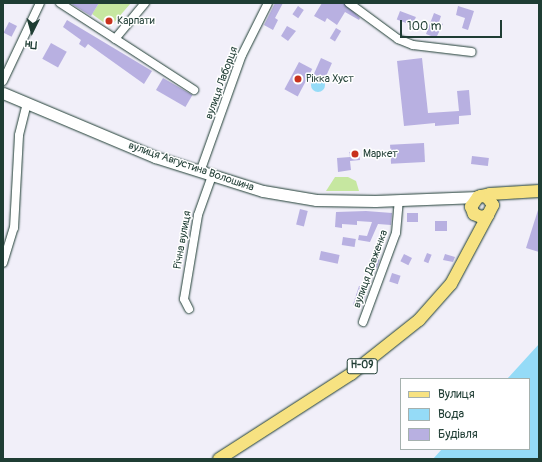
<!DOCTYPE html>
<html>
<head>
<meta charset="utf-8">
<style>
  body { margin:0 }
  #map { position:relative; width:542px; height:462px; overflow:hidden; background:#f1eff9; font-family:Pangolin,sans-serif }
  div>[style] { position:absolute }
  .green>* { inset:0; background:#c6e7a0 }
  .water>* { inset:0; background:#95dbf7 }
  .round { border-radius:50% }
  .building>* { inset:0; background:#b8b0e1; transform-origin:0 0 }
  .roads { filter:drop-shadow(0 0 1px #1f3d34) drop-shadow(0 0 1px #1f3d34) }
  .minor>* { height:8px; margin:-4px; padding:0 4px; transform-origin:4px; border-radius:4px; background:#fff }
  .secondary>* { height:11px; margin:-5.5px; padding:0 5.5px; transform-origin:5.5px; border-radius:5.5px; background:#fff }
  .primary>* { height:12px; margin:-6px; padding:0 6px; transform-origin:6px; border-radius:6px; background:#f7e281 }
  .dots>* { width:11px; height:11px; translate:-50% -50%; box-sizing:border-box; border:2px solid #fff; border-radius:50% }
  span { translate:-50% -50%; white-space:nowrap; text-align:center; line-height:1.15; -webkit-text-stroke:3px #fff; paint-order:stroke }
  .shield-label span { padding:1px 3px; background:#fff; border:1px solid; border-radius:3px; -webkit-text-stroke-width:0 }
  .shield-label { font-size:10px; color:#1f3d34; font-weight:700 }
  .poi-label { font-size:11px; color:#1f3d34 }
  .left { translate:0 -50%; text-align:left }
  .street-label { font-size:11px; color:#1f3d34 }
  .frame { position:absolute; inset:0; border:4px solid #1f3d34; pointer-events:none }
  .legend { position:absolute; left:400px; top:378px; width:130px; height:72px; box-sizing:border-box; background:#fff; border:1px solid #a5b1ae; margin:0; padding:5px 7px; list-style:none; font-size:12px; color:#1f3d34 }
  .legend li { display:flex; align-items:center; gap:8px; height:20px }
  .legend b { width:20px; border:1px solid #a5b1ae }
  .north { position:absolute; left:12px; top:12px; width:40px; height:40px; -webkit-text-stroke:3px #fff; paint-order:stroke; rotate:185deg; font-size:11px; font-weight:700; line-height:16px; text-align:center; color:#1f3d34 }
  .north::after { content:''; display:block; margin:auto; width:14px; height:18px; background:#1f3d34; clip-path:polygon(50% 0,100% 100%,50% 72%,0 100%) }
  .scale { position:absolute; left:400px; top:20px; width:102px; height:18px; box-sizing:border-box; border:2px solid #1f3d34; border-top:0; padding-left:5px; font-size:12px; line-height:14px; white-space:nowrap; color:#1f3d34; -webkit-text-stroke:3px #fff; paint-order:stroke }
</style>
</head>
<body>
<div id="map">
  <div class="green">
    <i style="clip-path:polygon(99px 3px,131px 3px,110px 27px,92px 14px)"></i>
    <i style="clip-path:polygon(335px 177px,348px 177px,356px 181px,359px 191px,326px 191px)"></i>
  </div>
  <div class="water">
    <i class="round" style="left:311px;top:78px;width:14px;height:14px"></i>
    <i style="clip-path:polygon(539px 344px,539px 459px,433px 459px,442px 449px,529px 449px,529px 379px,507px 379px)"></i>
  </div>
  <div class="building">
    <i style="clip-path:polygon(70px 3px,99px 3px,91px 16px)"></i>
    <i style="clip-path:polygon(275px 3px,283px 3px,275px 18px,278px 20px,273px 30px,264px 25px)"></i>
    <i style="clip-path:polygon(322px 3px,344px 3px,360px 18px,359px 20px,345px 12px,337px 25px,327px 18px,325px 22px,314px 16px)"></i>
    <i style="left:298px;top:6px;width:7px;height:10px;rotate:34deg"></i>
    <i style="clip-path:polygon(458px 6px,474px 11px,468px 30px,462px 28px,465px 18px,456px 15px)"></i>
    <i style="left:400px;top:11px;width:17px;height:9px;rotate:21deg"></i>
    <i style="clip-path:polygon(434px 13px,441px 16px,439px 22px,443px 24px,436px 38px,426px 34px)"></i>
    <i style="clip-path:polygon(67px 20px,152px 71px,144px 84px,88px 44px,85px 48px,79px 44px,81px 40px,63px 27px)"></i>
    <i style="left:9px;top:22px;width:9px;height:12px;rotate:27deg"></i>
    <i style="clip-path:polygon(287px 26px,296px 31px,288px 41px,281px 36px)"></i>
    <i style="left:336px;top:28px;width:6px;height:12px;rotate:31deg"></i>
    <i style="left:51px;top:43px;width:18px;height:18px;rotate:29deg"></i>
    <i style="left:321px;top:58px;width:12px;height:19px;rotate:24deg"></i>
    <i style="clip-path:polygon(422px 58px,428px 113px,459px 111px,457px 91px,469px 90px,471px 115px,459px 116px,459px 124px,435px 126px,435px 123px,404px 126px,397px 61px)"></i>
    <i style="left:299px;top:62px;width:15px;height:31px;rotate:28deg"></i>
    <i style="left:163px;top:78px;width:34px;height:14px;rotate:30deg"></i>
    <i style="left:424px;top:143px;width:19px;height:34px;rotate:87deg"></i>
    <i style="clip-path:polygon(359px 151px,360px 160px,350px 161px,351px 170px,338px 172px,337px 158px,350px 157px,349px 152px)"></i>
    <i style="left:472px;top:156px;width:17px;height:8px;rotate:7deg"></i>
    <i style="left:300px;top:209px;width:8px;height:16px;rotate:14deg"></i>
    <i style="clip-path:polygon(538px 210px,539px 210px,539px 252px,526px 248px)"></i>
    <i style="clip-path:polygon(366px 211px,392px 213px,391px 225px,378px 224px,370px 242px,358px 240px,359px 235px,367px 236px,372px 222px,357px 221px,357px 225px,342px 224px,342px 228px,335px 227px,336px 212px)"></i>
    <i style="left:407px;top:213px;width:11px;height:9px"></i>
    <i style="left:435px;top:221px;width:12px;height:10px"></i>
    <i style="left:343px;top:237px;width:13px;height:8px;rotate:9deg"></i>
    <i style="left:321px;top:251px;width:19px;height:9px;rotate:12deg"></i>
    <i style="left:427px;top:253px;width:5px;height:9px;rotate:22deg"></i>
    <i style="left:404px;top:254px;width:9px;height:8px;rotate:27deg"></i>
    <i style="clip-path:polygon(445px 254px,455px 257px,453px 262px,443px 260px)"></i>
    <i style="left:371px;top:257px;width:9px;height:9px;rotate:18deg"></i>
    <i style="left:392px;top:273px;width:9px;height:9px;rotate:18deg"></i>
    <i style="left:359px;top:286px;width:9px;height:20px;rotate:18deg"></i>
  </div>
  <div class="roads">
    <div class="minor">
      <i style="left:60px;top:3px;width:160px;rotate:33deg"></i>
      <i style="left:349px;top:3px;width:61px;rotate:36.3deg"></i>
      <i style="left:398px;top:39px;width:16px;rotate:22deg"></i>
      <i style="left:413px;top:45px;width:59px;rotate:6.8deg"></i>
      <i style="left:115px;top:39px;width:47px;rotate:-50.2deg"></i>
      <i style="left:3px;top:81px;width:86px;rotate:-64.6deg"></i>
      <i style="left:200px;top:172px;width:124px;rotate:-70.3deg"></i>
      <i style="left:242px;top:55px;width:58px;rotate:-63.4deg"></i>
      <i style="left:3px;top:263px;width:37px;rotate:-73deg"></i>
      <i style="left:14px;top:228px;width:93px;rotate:-86.9deg"></i>
      <i style="left:19px;top:135px;width:32px;rotate:-76deg"></i>
      <i style="left:189px;top:309px;width:11px;rotate:-117deg"></i>
      <i style="left:184px;top:299px;width:85px;rotate:-80.5deg"></i>
      <i style="left:198px;top:215px;width:41px;rotate:-70.3deg"></i>
      <i style="left:363px;top:322px;width:95px;rotate:-69.7deg"></i>
      <i style="left:396px;top:233px;width:33px;rotate:-85deg"></i>
    </div>
    <div class="secondary">
      <i style="left:3px;top:93px;width:165px;rotate:22.8deg"></i>
      <i style="left:155px;top:157px;width:113px;rotate:17.5deg"></i>
      <i style="left:263px;top:191px;width:54px;rotate:9.6deg"></i>
      <i style="left:316px;top:200px;width:59px;rotate:1deg"></i>
      <i style="left:375px;top:201px;width:103px;rotate:-2.2deg"></i>
    </div>
    <div class="primary">
      <i style="left:481px;top:196px;width:6px;rotate:9deg"></i>
      <i style="left:487px;top:197px;width:10px;rotate:53deg"></i>
      <i style="left:493px;top:205px;width:11px;rotate:117deg"></i>
      <i style="left:488px;top:215px;width:7px;rotate:164deg"></i>
      <i style="left:481px;top:217px;width:8px;rotate:-157deg"></i>
      <i style="left:474px;top:214px;width:8px;rotate:-113deg"></i>
      <i style="left:471px;top:207px;width:12px;rotate:-55deg"></i>
      <i style="left:478px;top:197px;width:3px;rotate:-18deg"></i>
      <i style="left:481px;top:196px;width:9px;rotate:-13deg"></i>
      <i style="left:490px;top:194px;width:49px;rotate:-3.5deg"></i>
      <i style="left:219px;top:459px;width:157px;rotate:-32.8deg"></i>
      <i style="left:351px;top:374px;width:87px;rotate:-38.5deg"></i>
      <i style="left:419px;top:320px;width:48px;rotate:-48.4deg"></i>
      <i style="left:451px;top:284px;width:78px;rotate:-61.8deg"></i>
    </div>
  </div>
  <div class="dots">
    <i style="left:109px;top:21px;background:#c8321e"></i>
    <i style="left:298px;top:79px;background:#c8321e"></i>
    <i style="left:355px;top:154px;background:#c8321e"></i>
  </div>
  <div class="shield-label">
    <span style="left:362px;top:366px">Н-09</span>
  </div>
  <div class="poi-label">
    <span class="left" style="left:117px;top:21px">Карпати</span>
    <span class="left" style="left:306px;top:79px">Рікка Хуст</span>
    <span class="left" style="left:363px;top:154px">Маркет</span>
  </div>
  <div class="street-label">
    <span style="left:222px;top:83px;rotate:-70deg">вулиця Лаборця</span>
    <span style="left:191px;top:167px;rotate:19deg">вулиця Августина Волошина</span>
    <span style="left:183px;top:240px;rotate:-80deg">Річна вулиця</span>
    <span style="left:371px;top:269px;rotate:-70deg">вулиця Довженка</span>
  </div>
  <div class="frame"></div>
  <ul class="legend">
  <li><b style="height:5px;background:#f7e281"></b>Вулиця</li>
  <li><b style="height:11px;background:#95dbf7"></b>Вода</li>
  <li><b style="height:11px;background:#b8b0e1"></b>Будівля</li>
  </ul>
  <div class="north">Пн</div>
  <div class="scale">100 m</div>
</div>
</body>
</html>
